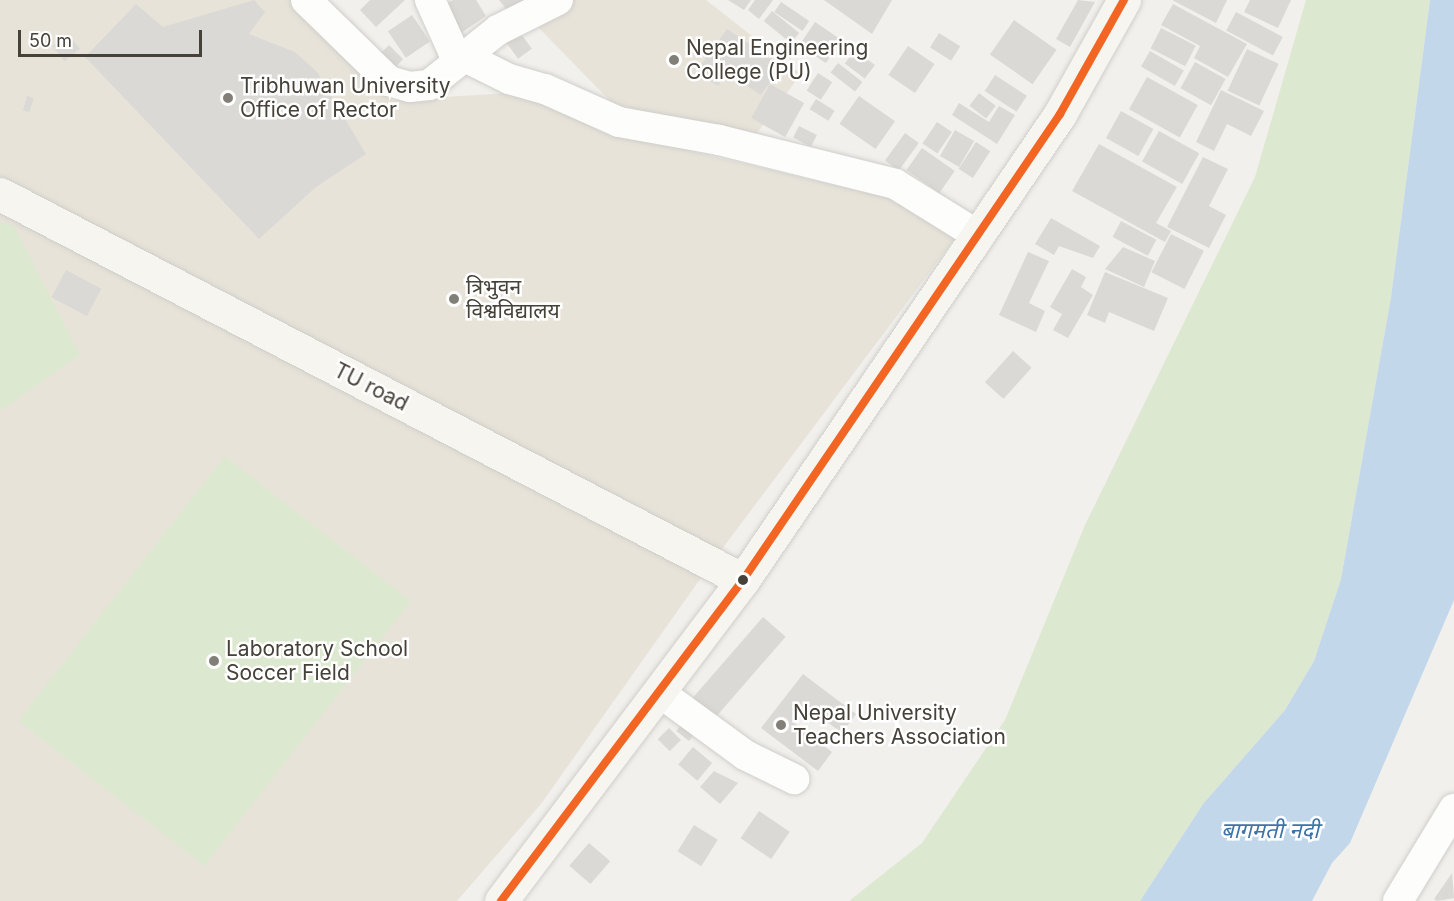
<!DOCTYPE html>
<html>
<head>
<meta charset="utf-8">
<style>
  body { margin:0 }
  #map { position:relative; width:1454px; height:901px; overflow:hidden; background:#f1f0ed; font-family:Inter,"Noto Sans Devanagari",sans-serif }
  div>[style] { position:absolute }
  .education>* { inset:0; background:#e7e3d9 }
  .green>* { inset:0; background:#dde8d0; transform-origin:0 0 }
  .water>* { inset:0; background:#c3d7ea }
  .building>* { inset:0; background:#dbd9d5; transform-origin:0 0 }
  .roads { filter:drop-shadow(0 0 2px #cfceca) drop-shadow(0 0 2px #cfceca) }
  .street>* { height:30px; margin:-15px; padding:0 15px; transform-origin:15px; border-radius:15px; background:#fdfdfc }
  .secondary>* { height:33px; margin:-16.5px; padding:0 16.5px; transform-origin:16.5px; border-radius:16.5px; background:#f6f5f0 }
  .bus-1>* { height:8px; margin:-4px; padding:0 4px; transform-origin:4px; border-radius:4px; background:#f26522 }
  .dots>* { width:16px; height:16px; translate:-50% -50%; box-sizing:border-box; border:3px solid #fff; border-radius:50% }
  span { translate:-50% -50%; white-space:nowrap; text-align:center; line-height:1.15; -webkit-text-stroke:5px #fff; paint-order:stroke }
  .poi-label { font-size:21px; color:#474239 }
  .left { translate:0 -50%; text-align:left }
  .street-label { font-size:21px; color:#474239 }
  .water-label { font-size:22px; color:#3f73a6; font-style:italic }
  .scale { position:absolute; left:18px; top:30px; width:184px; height:27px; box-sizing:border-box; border:3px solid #474239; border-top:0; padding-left:8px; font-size:18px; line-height:21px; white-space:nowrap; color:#474239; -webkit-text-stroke:4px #fff; paint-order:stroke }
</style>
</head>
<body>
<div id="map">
  <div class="education">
    <i style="clip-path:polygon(0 0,298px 0,393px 100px,525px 92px,640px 139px,917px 205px,959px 233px,710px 565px,541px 804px,457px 901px,0 901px)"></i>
    <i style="clip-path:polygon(572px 0,706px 0,801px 74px,754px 137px,619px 110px,534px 23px)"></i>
  </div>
  <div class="green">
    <i style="clip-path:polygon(1306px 0,1430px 0,1391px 297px,1341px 579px,1314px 661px,1285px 710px,1203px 804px,1140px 901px,849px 901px,922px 843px,1005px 720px,1085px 525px,1255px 177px)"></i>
    <i style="clip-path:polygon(0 222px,14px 226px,80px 355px,0 411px)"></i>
    <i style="left:225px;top:456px;width:236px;height:336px;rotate:38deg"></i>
  </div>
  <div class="water">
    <i style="clip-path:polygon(1430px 0,1454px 0,1454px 600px,1350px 843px,1332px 863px,1312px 901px,1140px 901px,1203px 804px,1285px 710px,1314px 661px,1341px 579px,1391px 297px)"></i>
  </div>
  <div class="building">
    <i style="clip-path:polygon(254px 0,265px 12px,249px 34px,295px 52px,317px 72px,366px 154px,316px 187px,259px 239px,85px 57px,136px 4px,163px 27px)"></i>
    <i style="clip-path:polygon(370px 0,405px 0,376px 27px,360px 10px)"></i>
    <i style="clip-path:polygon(453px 0,476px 0,486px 16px,461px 33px,443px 6px)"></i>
    <i style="clip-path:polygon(499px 0,532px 0,511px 15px)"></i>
    <i style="clip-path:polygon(728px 0,751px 0,744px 10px)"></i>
    <i style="clip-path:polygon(755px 0,773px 0,759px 19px,748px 10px)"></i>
    <i style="clip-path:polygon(824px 0,892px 0,872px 34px)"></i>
    <i style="clip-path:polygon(1078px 0,1095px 2px,1070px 47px,1056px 39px)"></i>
    <i style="clip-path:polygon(1172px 0,1227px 0,1216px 23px)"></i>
    <i style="clip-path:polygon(1250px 0,1291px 0,1278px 28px,1244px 12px)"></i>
    <i style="left:781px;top:2px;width:34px;height:12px;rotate:34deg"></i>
    <i style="clip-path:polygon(1173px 4px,1247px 44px,1228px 77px,1194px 58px,1200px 46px,1161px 25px)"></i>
    <i style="left:772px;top:11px;width:35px;height:13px;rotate:39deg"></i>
    <i style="left:1236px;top:12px;width:53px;height:21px;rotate:28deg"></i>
    <i style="left:412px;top:15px;width:32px;height:29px;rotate:56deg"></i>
    <i style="left:1014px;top:20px;width:52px;height:42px;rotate:35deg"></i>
    <i style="left:815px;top:22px;width:32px;height:28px;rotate:34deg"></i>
    <i style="left:516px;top:27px;width:27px;height:17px;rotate:54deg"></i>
    <i style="left:1161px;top:28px;width:39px;height:23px;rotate:27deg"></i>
    <i style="clip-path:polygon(727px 29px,782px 66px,761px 95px,727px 73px,718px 86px,696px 72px)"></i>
    <i style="left:939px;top:33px;width:25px;height:17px;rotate:32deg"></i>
    <i style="left:68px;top:34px;width:19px;height:20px;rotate:51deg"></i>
    <i style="left:389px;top:45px;width:20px;height:16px;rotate:45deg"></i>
    <i style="left:908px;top:46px;width:32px;height:35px;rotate:34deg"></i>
    <i style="left:1247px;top:49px;width:35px;height:46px;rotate:25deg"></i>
    <i style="left:855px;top:50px;width:25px;height:17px;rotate:37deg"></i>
    <i style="left:1150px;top:51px;width:39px;height:18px;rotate:30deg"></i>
    <i style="left:1195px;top:62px;width:35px;height:30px;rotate:29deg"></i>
    <i style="left:838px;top:63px;width:31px;height:12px;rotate:38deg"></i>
    <i style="left:818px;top:73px;width:17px;height:21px;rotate:33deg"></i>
    <i style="left:995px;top:75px;width:38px;height:19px;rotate:33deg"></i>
    <i style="left:1147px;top:77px;width:58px;height:37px;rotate:29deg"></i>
    <i style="left:770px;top:84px;width:39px;height:39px;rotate:29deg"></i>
    <i style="clip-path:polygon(1221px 90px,1264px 111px,1251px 136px,1227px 124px,1214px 151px,1196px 142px)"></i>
    <i style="left:979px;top:93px;width:21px;height:16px;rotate:37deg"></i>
    <i style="left:27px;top:96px;width:7px;height:15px;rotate:16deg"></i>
    <i style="left:859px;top:96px;width:44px;height:34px;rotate:35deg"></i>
    <i style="left:816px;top:99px;width:22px;height:12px;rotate:32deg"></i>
    <i style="clip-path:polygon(959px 103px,989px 122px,999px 106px,1015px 115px,997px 144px,952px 115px)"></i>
    <i style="left:1121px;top:111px;width:37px;height:31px;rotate:29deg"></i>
    <i style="left:937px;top:122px;width:18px;height:26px;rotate:34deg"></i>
    <i style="left:799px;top:126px;width:20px;height:13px;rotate:27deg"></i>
    <i style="left:955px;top:130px;width:22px;height:30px;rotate:30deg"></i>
    <i style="left:1159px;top:131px;width:46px;height:35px;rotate:29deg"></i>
    <i style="left:905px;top:133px;width:17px;height:34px;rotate:36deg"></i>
    <i style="left:976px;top:142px;width:17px;height:32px;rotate:33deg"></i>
    <i style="clip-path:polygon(1099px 144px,1177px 187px,1156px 223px,1171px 231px,1165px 242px,1072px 191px)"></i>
    <i style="left:922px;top:148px;width:40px;height:27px;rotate:35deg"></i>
    <i style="clip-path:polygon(1203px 157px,1228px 169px,1209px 206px,1226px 215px,1209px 248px,1167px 227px)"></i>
    <i style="clip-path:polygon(1051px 218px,1100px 246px,1093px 258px,1059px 246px,1054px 255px,1035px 244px)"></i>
    <i style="left:1121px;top:221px;width:40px;height:18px;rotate:28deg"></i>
    <i style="left:1171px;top:234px;width:37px;height:43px;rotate:27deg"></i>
    <i style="clip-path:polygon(1123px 247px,1155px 261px,1144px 287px,1105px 269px)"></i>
    <i style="clip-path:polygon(1028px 252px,1049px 261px,1029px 303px,1045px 311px,1036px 332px,999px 315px)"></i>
    <i style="clip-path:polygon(1072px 269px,1086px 277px,1081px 287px,1093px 295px,1068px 338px,1053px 330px,1062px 314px,1050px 307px)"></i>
    <i style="left:66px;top:270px;width:40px;height:31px;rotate:28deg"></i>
    <i style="clip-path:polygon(1105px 272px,1168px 298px,1154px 331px,1109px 312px,1105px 323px,1087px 315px)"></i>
    <i style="left:1013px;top:351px;width:25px;height:42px;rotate:42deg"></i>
    <i style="left:763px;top:617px;width:30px;height:110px;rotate:41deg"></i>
    <i style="clip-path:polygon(803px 674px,856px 714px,842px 733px,806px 706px,793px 722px,832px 752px,818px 771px,761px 728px)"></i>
    <i style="left:685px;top:720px;width:16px;height:14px;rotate:38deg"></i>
    <i style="left:669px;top:728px;width:17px;height:16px;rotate:45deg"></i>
    <i style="left:693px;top:747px;width:25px;height:23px;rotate:40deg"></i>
    <i style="clip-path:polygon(714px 771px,738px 783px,720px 804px,700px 787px)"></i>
    <i style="left:759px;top:811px;width:37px;height:33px;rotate:34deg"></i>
    <i style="left:694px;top:825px;width:28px;height:31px;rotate:32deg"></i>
    <i style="left:589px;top:843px;width:28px;height:30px;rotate:41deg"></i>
    <i style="clip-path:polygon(1452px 873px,1454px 898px,1437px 901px,1434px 899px)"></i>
  </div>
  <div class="roads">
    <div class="street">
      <i style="left:306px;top:0;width:116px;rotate:44.3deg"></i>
      <i style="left:389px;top:81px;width:22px;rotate:16deg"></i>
      <i style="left:410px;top:87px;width:19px;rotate:-6deg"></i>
      <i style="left:429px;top:85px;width:88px;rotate:-38.6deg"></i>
      <i style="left:498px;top:30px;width:67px;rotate:-26.6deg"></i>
      <i style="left:430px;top:0;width:56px;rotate:65.7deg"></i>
      <i style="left:453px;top:51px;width:63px;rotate:26.6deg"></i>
      <i style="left:509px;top:79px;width:37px;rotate:16deg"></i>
      <i style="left:545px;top:89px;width:81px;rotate:24deg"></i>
      <i style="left:619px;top:122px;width:102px;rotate:10.2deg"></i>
      <i style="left:719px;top:140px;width:181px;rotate:14deg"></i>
      <i style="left:895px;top:184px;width:99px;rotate:31.8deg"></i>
      <i style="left:659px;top:692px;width:107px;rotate:36.2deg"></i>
      <i style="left:745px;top:755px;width:55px;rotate:26.1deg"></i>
      <i style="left:1398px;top:901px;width:108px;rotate:-58.7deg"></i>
    </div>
    <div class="secondary">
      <i style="left:0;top:194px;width:837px;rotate:27.45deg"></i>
      <i style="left:501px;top:901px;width:402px;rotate:-53deg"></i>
      <i style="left:743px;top:580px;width:564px;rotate:-55.77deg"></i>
      <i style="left:1060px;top:114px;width:131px;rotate:-60.7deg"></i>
    </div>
  </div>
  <div class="bus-1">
    <i style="left:501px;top:901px;width:402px;rotate:-53deg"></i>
    <i style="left:743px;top:580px;width:564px;rotate:-55.77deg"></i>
    <i style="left:1060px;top:114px;width:131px;rotate:-60.7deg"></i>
  </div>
  <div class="dots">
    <i style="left:674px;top:60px;background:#827f78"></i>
    <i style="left:228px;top:98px;background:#827f78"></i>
    <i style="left:454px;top:299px;background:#827f78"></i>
    <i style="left:743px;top:580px;background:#474239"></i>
    <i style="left:214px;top:661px;background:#827f78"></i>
    <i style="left:781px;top:725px;background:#827f78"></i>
  </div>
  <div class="poi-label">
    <span class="left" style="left:686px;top:60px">Nepal Engineering<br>College (PU)</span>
    <span class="left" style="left:240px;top:98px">Tribhuwan University<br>Office of Rector</span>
    <span class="left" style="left:466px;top:299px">त्रिभुवन<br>विश्वविद्यालय</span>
    <span class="left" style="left:226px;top:661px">Laboratory School<br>Soccer Field</span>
    <span class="left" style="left:793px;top:725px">Nepal University<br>Teachers Association</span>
  </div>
  <div class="street-label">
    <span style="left:371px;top:387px;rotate:27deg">TU road</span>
  </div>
  <div class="water-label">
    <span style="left:1270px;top:831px">बागमती नदी</span>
  </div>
  <div class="scale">50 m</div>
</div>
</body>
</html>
